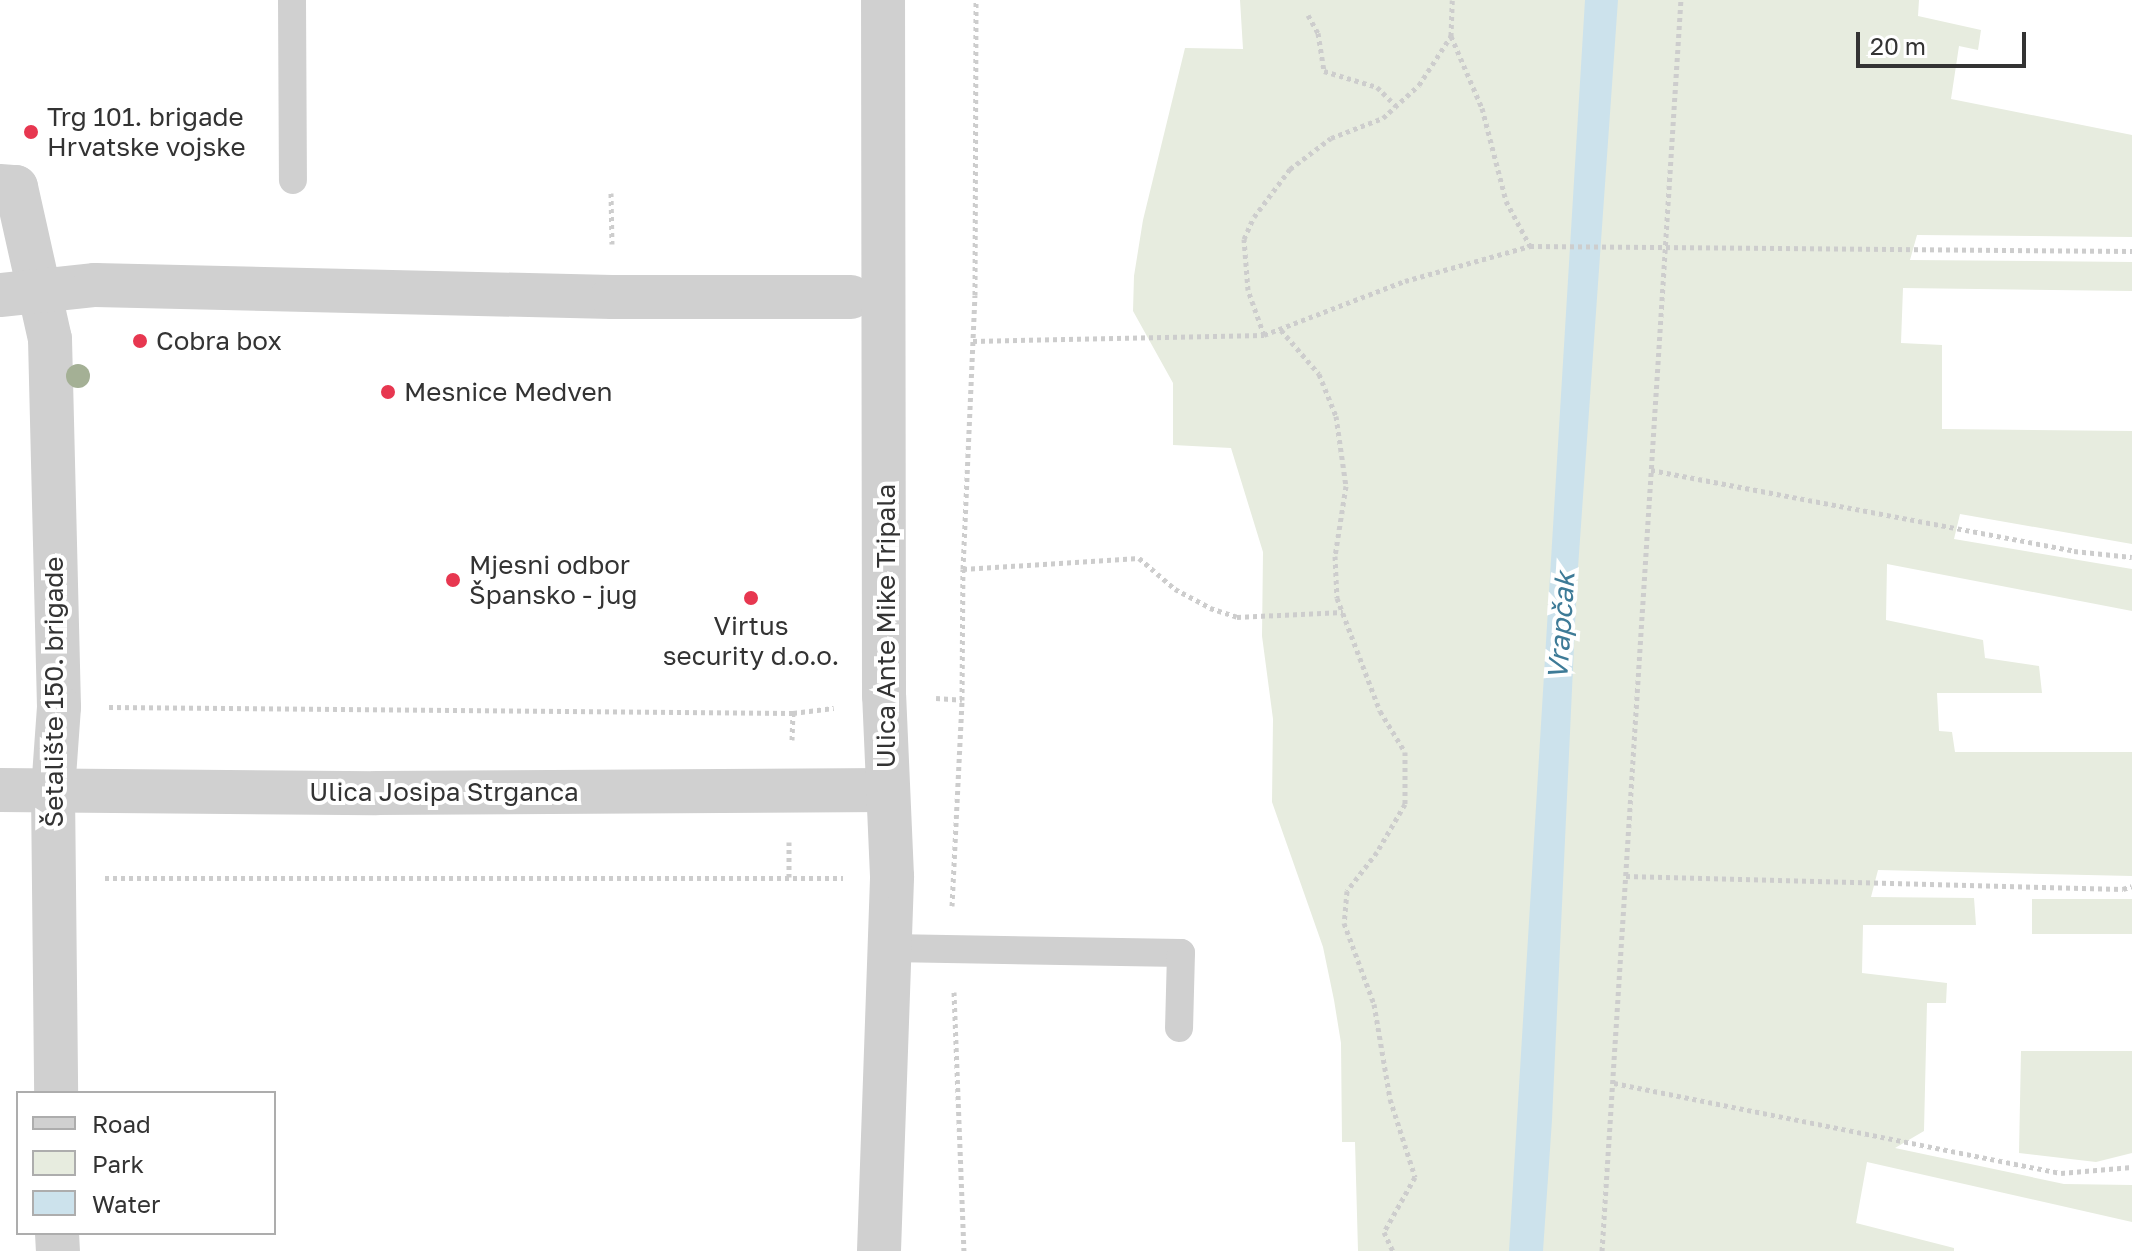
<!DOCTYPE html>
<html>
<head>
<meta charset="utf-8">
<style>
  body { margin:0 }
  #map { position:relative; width:2132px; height:1251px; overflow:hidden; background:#fff; font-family:"Golos Text",sans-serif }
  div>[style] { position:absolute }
  .green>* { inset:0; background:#e7ecdf; transform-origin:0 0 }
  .water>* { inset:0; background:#cce2ec }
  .path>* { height:5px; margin-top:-2.5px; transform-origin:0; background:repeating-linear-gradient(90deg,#cdcdcd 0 4px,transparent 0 8px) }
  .lane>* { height:28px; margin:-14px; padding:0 14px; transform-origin:14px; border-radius:14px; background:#d0d0d0 }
  .street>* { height:44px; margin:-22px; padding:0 22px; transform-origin:22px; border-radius:22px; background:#d0d0d0 }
  .trees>* { width:24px; height:24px; margin:-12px; border-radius:50%; background:#a4b095 }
  .dots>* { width:22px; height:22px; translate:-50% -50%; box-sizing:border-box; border:4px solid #fff; border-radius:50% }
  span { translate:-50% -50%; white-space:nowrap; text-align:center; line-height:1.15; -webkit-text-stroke:8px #fff; paint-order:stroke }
  .poi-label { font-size:26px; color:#333 }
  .left { translate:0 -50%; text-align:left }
  .street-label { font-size:26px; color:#333 }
  .water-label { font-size:28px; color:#3e7b97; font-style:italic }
  .legend { position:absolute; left:16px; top:1091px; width:260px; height:144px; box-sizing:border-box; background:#fff; border:2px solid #adadad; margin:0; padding:10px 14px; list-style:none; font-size:24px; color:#333 }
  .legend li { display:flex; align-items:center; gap:16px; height:40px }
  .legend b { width:40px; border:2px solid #adadad }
  .scale { position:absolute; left:1856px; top:32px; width:170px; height:36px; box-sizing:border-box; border:4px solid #333; border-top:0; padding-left:10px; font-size:24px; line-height:28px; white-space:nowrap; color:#333; -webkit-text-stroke:6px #fff; paint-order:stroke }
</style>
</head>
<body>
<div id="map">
  <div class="green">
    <i style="clip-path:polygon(1240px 0,1919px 0,1918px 16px,1981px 30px,1978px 50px,1959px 46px,1951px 99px,2132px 135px,2132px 237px,1917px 235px,1910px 260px,2132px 262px,2132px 291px,1903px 288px,1901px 343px,1942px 345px,1942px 429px,2132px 431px,2132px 544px,1960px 514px,1954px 539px,2132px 569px,2132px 611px,1887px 564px,1886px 620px,1983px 640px,1985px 658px,2039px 666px,2042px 693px,1937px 693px,1939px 731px,1952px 732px,1955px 752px,2132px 752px,2132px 876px,1878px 870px,1871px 897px,1974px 898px,1976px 925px,1863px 925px,1862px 973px,1947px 983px,1946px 1003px,1927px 1003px,1924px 1131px,1895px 1148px,2064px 1184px,2132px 1185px,2132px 1222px,1867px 1162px,1856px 1223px,1954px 1248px,1954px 1251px,1358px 1251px,1355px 1142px,1342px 1142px,1341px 1043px,1334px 1000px,1323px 947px,1272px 802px,1273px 719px,1262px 636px,1263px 552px,1231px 448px,1173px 445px,1173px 383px,1133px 311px,1134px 276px,1143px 220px,1185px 48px,1243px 49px)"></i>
    <i style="left:2132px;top:899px;width:35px;height:100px;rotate:90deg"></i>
    <i style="clip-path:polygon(2021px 1051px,2132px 1051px,2132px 1153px,2096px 1162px,2019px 1153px)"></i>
  </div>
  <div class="water">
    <i style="clip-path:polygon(1585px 0,1618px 0,1577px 582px,1552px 1120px,1543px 1251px,1509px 1251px)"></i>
  </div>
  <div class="path">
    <i style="left:1308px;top:15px;width:21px;rotate:61deg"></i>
    <i style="left:1318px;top:33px;width:38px;rotate:81deg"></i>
    <i style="left:1324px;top:71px;width:55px;rotate:16.8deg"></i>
    <i style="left:1377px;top:87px;width:27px;rotate:45deg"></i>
    <i style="left:1451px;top:36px;width:78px;rotate:66.7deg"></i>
    <i style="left:1482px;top:108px;width:96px;rotate:75.5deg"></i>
    <i style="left:1506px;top:201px;width:51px;rotate:61.9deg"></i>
    <i style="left:611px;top:193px;width:51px;rotate:88.9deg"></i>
    <i style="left:1281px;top:330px;width:58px;rotate:49.2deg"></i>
    <i style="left:1319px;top:374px;width:45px;rotate:68deg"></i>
    <i style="left:1336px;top:416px;width:71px;rotate:81.9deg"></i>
    <i style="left:1346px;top:486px;width:71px;rotate:98.9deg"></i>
    <i style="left:1335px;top:556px;width:42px;rotate:87.3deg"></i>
    <i style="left:1337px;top:598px;width:121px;rotate:69.2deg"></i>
    <i style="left:1380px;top:711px;width:48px;rotate:58.6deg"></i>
    <i style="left:1405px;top:752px;width:52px;rotate:90deg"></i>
    <i style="left:1405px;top:804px;width:56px;rotate:120.3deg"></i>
    <i style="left:1377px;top:852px;width:49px;rotate:127.6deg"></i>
    <i style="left:1347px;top:891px;width:32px;rotate:95deg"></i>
    <i style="left:1344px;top:923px;width:86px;rotate:69.7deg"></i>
    <i style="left:1374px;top:1004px;width:96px;rotate:80.4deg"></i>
    <i style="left:1390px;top:1099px;width:82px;rotate:72.2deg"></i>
    <i style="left:1415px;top:1177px;width:63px;rotate:119.4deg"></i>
    <i style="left:1384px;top:1232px;width:21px;rotate:65deg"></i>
    <i style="left:1264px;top:335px;width:48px;rotate:-109.6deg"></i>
    <i style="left:1248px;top:290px;width:51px;rotate:-94.5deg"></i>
    <i style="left:1244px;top:239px;width:24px;rotate:-66deg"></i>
    <i style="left:1254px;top:217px;width:60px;rotate:-53.1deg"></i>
    <i style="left:1290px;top:169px;width:51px;rotate:-37.1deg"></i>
    <i style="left:1331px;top:138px;width:56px;rotate:-21deg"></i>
    <i style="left:1383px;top:118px;width:49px;rotate:-42.5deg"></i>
    <i style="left:1419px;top:85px;width:59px;rotate:-56.9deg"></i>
    <i style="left:1451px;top:36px;width:36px;rotate:-88deg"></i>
    <i style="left:973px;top:341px;width:291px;rotate:-1.2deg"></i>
    <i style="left:1264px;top:335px;width:151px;rotate:-21deg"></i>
    <i style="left:1405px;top:281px;width:130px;rotate:-15.6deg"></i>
    <i style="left:1530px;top:246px;width:602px;rotate:0.48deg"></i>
    <i style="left:1651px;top:470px;width:431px;rotate:10.8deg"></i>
    <i style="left:2074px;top:551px;width:58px;rotate:5.9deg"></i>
    <i style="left:963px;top:569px;width:176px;rotate:-3.6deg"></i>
    <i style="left:1139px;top:558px;width:48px;rotate:40.7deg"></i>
    <i style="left:1175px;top:589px;width:40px;rotate:28deg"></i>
    <i style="left:1210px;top:608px;width:28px;rotate:18deg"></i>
    <i style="left:1237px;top:617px;width:106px;rotate:-2.7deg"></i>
    <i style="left:936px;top:698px;width:26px;rotate:4deg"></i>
    <i style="left:109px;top:707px;width:684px;rotate:0.5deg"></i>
    <i style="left:793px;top:713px;width:41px;rotate:-7deg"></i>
    <i style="left:792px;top:740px;width:27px;rotate:-88deg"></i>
    <i style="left:1626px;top:876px;width:497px;rotate:1.5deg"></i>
    <i style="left:2123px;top:889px;width:9px;rotate:-18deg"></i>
    <i style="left:789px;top:877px;width:35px;rotate:-90deg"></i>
    <i style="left:105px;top:878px;width:738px"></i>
    <i style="left:952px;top:906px;width:206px;rotate:-87.2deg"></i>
    <i style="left:962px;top:700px;width:131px;rotate:-89.6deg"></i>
    <i style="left:963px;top:569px;width:274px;rotate:-87.5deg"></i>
    <i style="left:975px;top:295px;width:295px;rotate:-89.8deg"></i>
    <i style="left:954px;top:992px;width:259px;rotate:87.8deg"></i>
    <i style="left:1614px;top:1083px;width:456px;rotate:11.4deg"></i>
    <i style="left:2061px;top:1173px;width:71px;rotate:-4.8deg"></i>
    <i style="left:1602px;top:1251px;width:1253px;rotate:-86.39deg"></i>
  </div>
  <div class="lane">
    <i style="left:292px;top:0;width:180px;rotate:89.7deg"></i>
    <i style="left:890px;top:948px;width:291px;rotate:1deg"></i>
    <i style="left:1181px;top:953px;width:75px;rotate:91.5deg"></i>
  </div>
  <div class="street">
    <i style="left:0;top:186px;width:16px;rotate:4deg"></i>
    <i style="left:16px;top:187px;width:156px;rotate:77.4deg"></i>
    <i style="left:50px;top:339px;width:368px;rotate:88.6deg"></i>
    <i style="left:59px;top:707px;width:84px;rotate:94.1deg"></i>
    <i style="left:53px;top:791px;width:302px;rotate:89.4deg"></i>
    <i style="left:0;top:295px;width:96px;rotate:-6deg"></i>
    <i style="left:95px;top:285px;width:517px;rotate:1.33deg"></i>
    <i style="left:612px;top:297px;width:239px"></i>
    <i style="left:0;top:790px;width:376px;rotate:0.5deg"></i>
    <i style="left:376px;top:793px;width:511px;rotate:-0.34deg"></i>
    <i style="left:57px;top:1233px;width:18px;rotate:87deg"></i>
    <i style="left:879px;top:1251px;width:375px;rotate:-88deg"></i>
    <i style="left:892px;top:876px;width:180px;rotate:-92.5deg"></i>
    <i style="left:884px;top:696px;width:696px;rotate:-90.08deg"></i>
  </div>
  <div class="trees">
    <i style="left:78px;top:376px"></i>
  </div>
  <div class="dots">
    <i style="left:31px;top:132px;background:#e73750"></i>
    <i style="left:140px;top:341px;background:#e73750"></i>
    <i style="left:388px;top:392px;background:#e73750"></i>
    <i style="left:453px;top:580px;background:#e73750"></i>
    <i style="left:751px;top:598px;background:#e73750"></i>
  </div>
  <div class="poi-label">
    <span class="left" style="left:47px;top:132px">Trg 101. brigade<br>Hrvatske vojske</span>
    <span class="left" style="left:156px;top:341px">Cobra box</span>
    <span class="left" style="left:404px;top:392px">Mesnice Medven</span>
    <span class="left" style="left:469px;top:580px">Mjesni odbor<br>Špansko - jug</span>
    <span style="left:751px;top:641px">Virtus<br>security d.o.o.</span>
  </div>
  <div class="street-label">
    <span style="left:886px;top:626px;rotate:-90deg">Ulica Ante Mike Tripala</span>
    <span style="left:54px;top:692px;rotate:-90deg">Šetalište 150. brigade</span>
    <span style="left:444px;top:792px">Ulica Josipa Strganca</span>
  </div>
  <div class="water-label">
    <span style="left:1561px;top:626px;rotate:-86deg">Vrapčak</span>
  </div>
  <ul class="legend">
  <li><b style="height:10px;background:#d0d0d0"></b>Road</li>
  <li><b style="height:22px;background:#e7ecdf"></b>Park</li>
  <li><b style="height:22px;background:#cce2ec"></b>Water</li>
  </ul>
  <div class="scale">20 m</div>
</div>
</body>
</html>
